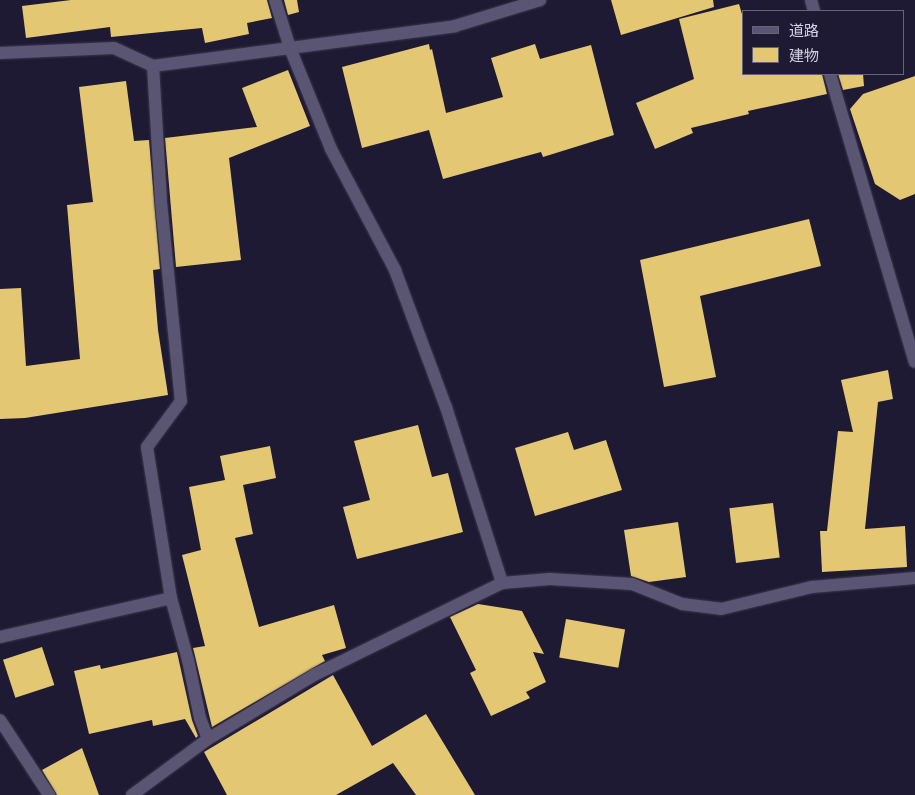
<!DOCTYPE html>
<html>
<head>
<meta charset="utf-8">
<style>
  body { margin:0 }
  #map { position:relative; width:915px; height:795px; overflow:hidden; background:#1f1a33; font-family:Figtree,"Noto Sans JP",sans-serif }
  div>[style] { position:absolute }
  .building>* { inset:0; background:#e4c772; transform-origin:0 0 }
  .roads { filter:drop-shadow(0 0 1px #3c374f) drop-shadow(0 0 1px #3c374f) }
  .street>* { height:12px; margin:-6px; padding:0 6px; transform-origin:6px; border-radius:6px; background:#595573 }
  span { translate:-50% -50%; white-space:nowrap; text-align:center; line-height:1.15; -webkit-text-stroke:5px #1f1a33; paint-order:stroke }
  .legend { position:absolute; left:742px; top:10px; width:162px; height:65px; box-sizing:border-box; background:#1f1a33; border:1px solid #676379; margin:0; padding:6px 9px; list-style:none; font-size:15px; color:#d2d0e1 }
  .legend li { display:flex; align-items:center; gap:10px; height:25px }
  .legend b { width:25px; border:1px solid #676379 }
</style>
</head>
<body>
<div id="map">
  <div class="building">
    <i style="clip-path:polygon(71px 0,267px 0,272px 18px,247px 23px,249px 34px,205px 43px,202px 28px,111px 37px,110px 27px,26px 38px,22px 6px)"></i>
    <i style="clip-path:polygon(284px 0,297px 0,299px 12px,288px 15px)"></i>
    <i style="clip-path:polygon(611px 0,713px 0,714px 7px,621px 35px)"></i>
    <i style="clip-path:polygon(739px 4px,744px 21px,744px 74px,822px 74px,827px 94px,748px 111px,749px 114px,691px 128px,693px 133px,655px 149px,636px 103px,694px 79px,679px 19px)"></i>
    <i style="clip-path:polygon(429px 44px,430px 50px,432px 49px,446px 113px,503px 97px,491px 58px,535px 44px,540px 59px,591px 45px,614px 135px,543px 157px,541px 152px,443px 179px,429px 130px,362px 148px,342px 67px)"></i>
    <i style="clip-path:polygon(288px 70px,310px 126px,229px 158px,241px 260px,176px 267px,165px 138px,257px 127px,242px 88px)"></i>
    <i style="clip-path:polygon(838px 74px,863px 74px,864px 86px,843px 90px)"></i>
    <i style="clip-path:polygon(915px 76px,915px 194px,900px 200px,875px 184px,850px 109px,863px 94px)"></i>
    <i style="clip-path:polygon(126px 81px,134px 141px,149px 140px,160px 269px,153px 270px,158px 330px,168px 395px,25px 418px,0 419px,0 289px,21px 288px,26px 366px,80px 359px,67px 205px,93px 202px,79px 87px)"></i>
    <i style="clip-path:polygon(809px 219px,821px 266px,700px 296px,716px 377px,664px 387px,640px 260px)"></i>
    <i style="clip-path:polygon(888px 370px,893px 399px,878px 402px,865px 529px,905px 526px,907px 567px,822px 572px,820px 531px,827px 531px,838px 431px,853px 432px,841px 380px)"></i>
    <i style="clip-path:polygon(418px 425px,432px 477px,448px 473px,463px 532px,357px 559px,343px 507px,370px 500px,354px 441px)"></i>
    <i style="clip-path:polygon(568px 432px,574px 450px,606px 440px,622px 490px,535px 516px,515px 448px)"></i>
    <i style="clip-path:polygon(270px 446px,276px 478px,243px 485px,253px 534px,235px 538px,259px 627px,334px 605px,346px 648px,322px 655px,325px 661px,212px 727px,193px 648px,205px 646px,182px 555px,201px 550px,189px 487px,225px 480px,220px 456px)"></i>
    <i style="left:773px;top:503px;width:55px;height:44px;rotate:83deg"></i>
    <i style="clip-path:polygon(678px 522px,686px 577px,649px 582px,631px 576px,624px 530px)"></i>
    <i style="clip-path:polygon(478px 604px,522px 611px,544px 654px,533px 652px,546px 682px,526px 692px,530px 698px,491px 716px,470px 673px,476px 670px,450px 617px)"></i>
    <i style="left:566px;top:619px;width:60px;height:39px;rotate:10deg"></i>
    <i style="left:42px;top:647px;width:40px;height:41px;rotate:72deg"></i>
    <i style="clip-path:polygon(177px 652px,192px 720px,198px 736px,196px 738px,185px 719px,153px 726px,152px 720px,89px 734px,74px 671px,100px 665px,101px 669px)"></i>
    <i style="clip-path:polygon(333px 675px,372px 746px,426px 714px,475px 795px,416px 795px,393px 763px,336px 795px,227px 795px,204px 752px)"></i>
    <i style="clip-path:polygon(82px 748px,99px 795px,57px 795px,42px 770px)"></i>
  </div>
  <div class="roads">
    <div class="street">
      <i style="left:275px;top:0;width:50px;rotate:72.6deg"></i>
      <i style="left:290px;top:48px;width:109px;rotate:67.9deg"></i>
      <i style="left:331px;top:149px;width:137px;rotate:62.1deg"></i>
      <i style="left:395px;top:270px;width:146px;rotate:69.6deg"></i>
      <i style="left:446px;top:407px;width:185px;rotate:72.3deg"></i>
      <i style="left:811px;top:0;width:11px;rotate:75deg"></i>
      <i style="left:0;top:53px;width:114px;rotate:-2.5deg"></i>
      <i style="left:114px;top:48px;width:43px;rotate:24.8deg"></i>
      <i style="left:153px;top:66px;width:305px;rotate:-7.5deg"></i>
      <i style="left:455px;top:26px;width:89px;rotate:-17deg"></i>
      <i style="left:153px;top:66px;width:136px;rotate:86.6deg"></i>
      <i style="left:161px;top:202px;width:200px;rotate:84.3deg"></i>
      <i style="left:181px;top:401px;width:57px;rotate:126.5deg"></i>
      <i style="left:147px;top:447px;width:153px;rotate:81deg"></i>
      <i style="left:171px;top:598px;width:64px;rotate:74.7deg"></i>
      <i style="left:188px;top:660px;width:59px;rotate:78.3deg"></i>
      <i style="left:200px;top:718px;width:22px;rotate:69deg"></i>
      <i style="left:830px;top:74px;width:300px;rotate:73.6deg"></i>
      <i style="left:0;top:637px;width:175px;rotate:-12.8deg"></i>
      <i style="left:0;top:720px;width:90px;rotate:56.8deg"></i>
      <i style="left:132px;top:795px;width:94px;rotate:-36.4deg"></i>
      <i style="left:208px;top:739px;width:124px;rotate:-31.1deg"></i>
      <i style="left:314px;top:675px;width:209px;rotate:-26.1deg"></i>
      <i style="left:502px;top:583px;width:48px;rotate:-4.8deg"></i>
      <i style="left:550px;top:579px;width:82px;rotate:3.5deg"></i>
      <i style="left:632px;top:584px;width:54px;rotate:21.8deg"></i>
      <i style="left:682px;top:604px;width:39px;rotate:7deg"></i>
      <i style="left:721px;top:609px;width:94px;rotate:-13.6deg"></i>
      <i style="left:812px;top:587px;width:103px;rotate:-5deg"></i>
    </div>
  </div>
  <ul class="legend">
  <li><b style="height:6px;background:#595573"></b>道路</li>
  <li><b style="height:14px;background:#e4c772"></b>建物</li>
  </ul>
</div>
</body>
</html>
